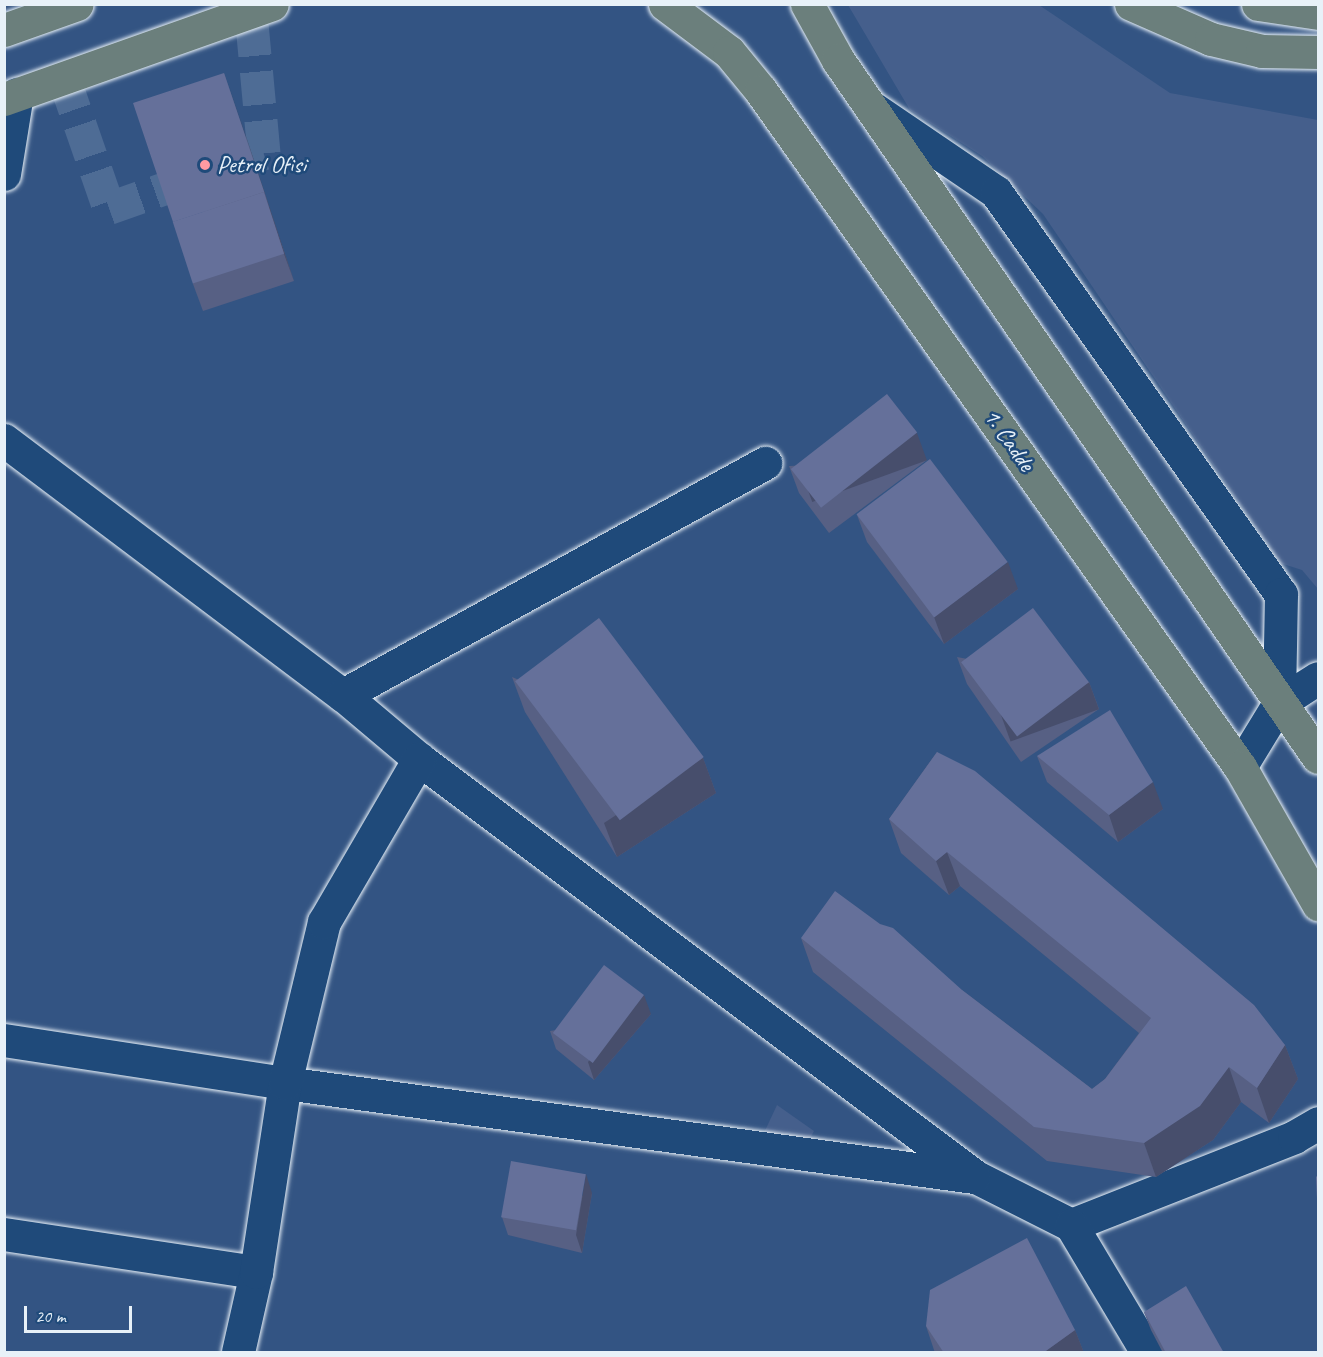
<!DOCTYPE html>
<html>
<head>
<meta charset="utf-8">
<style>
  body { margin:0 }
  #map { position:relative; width:1323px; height:1357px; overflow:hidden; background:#335483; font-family:Caveat,sans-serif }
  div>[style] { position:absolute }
  .built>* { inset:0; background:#455f8c }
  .minor-tunnel>* { height:33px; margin-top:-16.5px; transform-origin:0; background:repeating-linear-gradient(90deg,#4e6c95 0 33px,transparent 0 49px) }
  .roads { filter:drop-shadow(0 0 2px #e8f1f8) drop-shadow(0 0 2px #e8f1f8) }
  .minor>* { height:33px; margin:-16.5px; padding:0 16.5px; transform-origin:16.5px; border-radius:16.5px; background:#1f4a7a }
  .major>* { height:33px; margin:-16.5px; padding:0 16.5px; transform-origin:16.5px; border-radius:16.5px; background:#6b7f7c }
  .highway>* { height:33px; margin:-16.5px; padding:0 16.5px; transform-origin:16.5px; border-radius:16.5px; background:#6b7f7c }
  .wall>* { inset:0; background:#576084 }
  .shaded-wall>* { inset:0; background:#474e6c; transform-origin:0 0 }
  .building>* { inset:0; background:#65709a; transform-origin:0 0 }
  .dots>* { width:16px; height:16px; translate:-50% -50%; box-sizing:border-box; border:3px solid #1f4a7a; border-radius:50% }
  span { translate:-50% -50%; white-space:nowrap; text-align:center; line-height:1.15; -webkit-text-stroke:5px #1f4a7a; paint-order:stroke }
  .poi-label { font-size:24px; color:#e8f1f8 }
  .left { translate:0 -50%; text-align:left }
  .street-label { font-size:24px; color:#e8f1f8 }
  .frame { position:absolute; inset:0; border:6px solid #e8f1f8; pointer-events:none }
  .scale { position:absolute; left:24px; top:1306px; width:108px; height:27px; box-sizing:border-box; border:3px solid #e8f1f8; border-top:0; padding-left:8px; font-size:18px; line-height:21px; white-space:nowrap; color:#e8f1f8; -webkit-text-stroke:4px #1f4a7a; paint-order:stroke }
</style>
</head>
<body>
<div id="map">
  <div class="built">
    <i style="clip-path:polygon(848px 5px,1039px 5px,1170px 93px,1318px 120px,1318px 589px,1302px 570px,1280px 563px,1043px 214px,982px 156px,910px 110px)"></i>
    <i style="clip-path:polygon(777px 1105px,814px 1131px,806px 1146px,762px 1137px)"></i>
  </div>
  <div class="minor-tunnel">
    <i style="left:64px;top:78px;width:138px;rotate:70.9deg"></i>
    <i style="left:109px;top:208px;width:164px;rotate:-19.5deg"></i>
    <i style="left:264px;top:153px;width:142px;rotate:-95.3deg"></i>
  </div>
  <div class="roads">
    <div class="minor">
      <i style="left:871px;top:107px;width:151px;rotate:34.2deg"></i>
      <i style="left:996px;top:192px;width:493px;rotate:54.7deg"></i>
      <i style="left:1281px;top:594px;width:109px;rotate:91.1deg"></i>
      <i style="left:4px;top:174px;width:81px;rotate:-80.8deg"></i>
      <i style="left:4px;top:440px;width:424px;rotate:37deg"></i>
      <i style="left:343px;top:695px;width:99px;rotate:40.1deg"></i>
      <i style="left:419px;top:759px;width:696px;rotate:36.89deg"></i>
      <i style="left:976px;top:1177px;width:106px;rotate:26.8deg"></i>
      <i style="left:1071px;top:1225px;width:240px;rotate:-21.5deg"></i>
      <i style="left:1294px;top:1137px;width:28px;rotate:-30deg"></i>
      <i style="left:343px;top:695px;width:482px;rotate:-28.8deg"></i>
      <i style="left:1240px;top:767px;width:75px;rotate:-58.6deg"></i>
      <i style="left:1279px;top:703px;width:46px;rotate:-32.7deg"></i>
      <i style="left:4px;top:1040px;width:284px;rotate:8.7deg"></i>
      <i style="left:285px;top:1083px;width:695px;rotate:7.77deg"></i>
      <i style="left:1071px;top:1225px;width:148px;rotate:59.1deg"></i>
      <i style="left:4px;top:1234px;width:255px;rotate:8.6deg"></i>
      <i style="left:238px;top:1352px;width:82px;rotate:-77.3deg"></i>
      <i style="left:256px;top:1272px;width:191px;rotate:-81.3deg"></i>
      <i style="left:285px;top:1083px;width:166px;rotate:-76.4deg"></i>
      <i style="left:324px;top:922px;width:189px;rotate:-59.8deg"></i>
    </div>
    <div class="major">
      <i style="left:665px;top:4px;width:80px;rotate:36.9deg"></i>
      <i style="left:729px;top:52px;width:50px;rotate:50.6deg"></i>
      <i style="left:761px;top:91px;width:829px;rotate:54.68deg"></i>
      <i style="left:1240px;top:767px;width:158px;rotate:60.3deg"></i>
      <i style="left:807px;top:4px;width:64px;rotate:61deg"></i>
      <i style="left:838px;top:60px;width:846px;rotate:55.45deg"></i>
    </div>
    <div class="highway">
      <i style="left:1131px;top:4px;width:87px;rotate:23.6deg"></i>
      <i style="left:1211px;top:39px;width:52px;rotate:13.2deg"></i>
      <i style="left:1262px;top:51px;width:56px;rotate:1deg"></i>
      <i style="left:1258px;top:4px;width:61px;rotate:8.5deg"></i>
      <i style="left:4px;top:30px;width:77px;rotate:-19.6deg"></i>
      <i style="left:4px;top:99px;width:284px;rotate:-19.5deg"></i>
    </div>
  </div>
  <div class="wall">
    <i style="clip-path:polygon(224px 73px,294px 281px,203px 311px,193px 284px)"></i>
    <i style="clip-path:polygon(927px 460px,829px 533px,799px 493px,789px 466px)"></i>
    <i style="clip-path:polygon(857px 515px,1018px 589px,944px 644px,867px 542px)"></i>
    <i style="clip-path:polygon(957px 657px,1089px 682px,1099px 709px,1021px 762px,967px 684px)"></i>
    <i style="clip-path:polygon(512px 677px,703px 758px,716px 793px,617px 857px,525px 712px)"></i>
    <i style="clip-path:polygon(937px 752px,1285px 1045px,1298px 1079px,1269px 1123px,1241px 1102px,1213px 1140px,1156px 1177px,1047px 1161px,813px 972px,801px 938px,962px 990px,1092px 1089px,1105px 1079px,1139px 1033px,960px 886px,949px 895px,901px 853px,889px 819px)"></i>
    <i style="clip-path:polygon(1037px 756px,1163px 809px,1118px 842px,1047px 782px)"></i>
    <i style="clip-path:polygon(651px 1014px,594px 1080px,556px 1049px,550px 1031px)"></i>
    <i style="clip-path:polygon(592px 1193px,582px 1253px,508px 1235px,502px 1217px)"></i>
    <i style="clip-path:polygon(1144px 1312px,1224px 1353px,1163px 1353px,1151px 1330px)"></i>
    <i style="clip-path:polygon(926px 1326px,1075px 1330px,1084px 1353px,935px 1353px)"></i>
  </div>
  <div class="shaded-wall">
    <i style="clip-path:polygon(228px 82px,294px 281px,284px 254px)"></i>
    <i style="left:917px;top:433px;width:29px;height:122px;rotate:70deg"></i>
    <i style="clip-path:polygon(1008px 562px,1018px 589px,944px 644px,934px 617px)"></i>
    <i style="left:1089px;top:682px;width:29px;height:94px;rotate:70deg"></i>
    <i style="clip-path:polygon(703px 758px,716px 793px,617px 857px,604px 823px)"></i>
    <i style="clip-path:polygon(1153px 782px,1163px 809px,1118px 842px,1109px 815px)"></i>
    <i style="clip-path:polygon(947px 852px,960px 886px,949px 895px,936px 861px)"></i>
    <i style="clip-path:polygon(644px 995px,651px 1014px,594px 1080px,588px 1062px)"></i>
    <i style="clip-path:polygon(1285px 1045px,1298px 1079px,1269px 1123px,1257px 1088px)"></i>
    <i style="clip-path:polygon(1229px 1067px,1241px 1102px,1213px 1140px,1156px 1177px,1144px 1143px)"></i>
    <i style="clip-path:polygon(586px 1174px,592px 1193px,582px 1253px,576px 1235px)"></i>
    <i style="clip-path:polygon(1075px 1330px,1084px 1353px,1043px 1353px)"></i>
  </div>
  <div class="building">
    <i style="clip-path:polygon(224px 73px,270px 209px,264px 192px,173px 222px,133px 103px)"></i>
    <i style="left:264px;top:192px;width:65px;height:96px;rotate:72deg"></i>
    <i style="left:887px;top:394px;width:49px;height:122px;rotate:52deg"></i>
    <i style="left:930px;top:459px;width:129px;height:92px;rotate:53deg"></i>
    <i style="left:1033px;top:608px;width:93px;height:90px;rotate:53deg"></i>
    <i style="left:599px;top:618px;width:174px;height:105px;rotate:53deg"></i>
    <i style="clip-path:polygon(1110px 710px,1153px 782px,1109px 815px,1037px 756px)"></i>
    <i style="clip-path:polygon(937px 752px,975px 771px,1254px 1005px,1285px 1045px,1257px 1088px,1229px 1067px,1200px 1106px,1144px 1143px,1034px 1127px,801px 938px,835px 891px,880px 924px,893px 928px,962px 990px,1092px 1089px,1105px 1079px,1151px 1018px,947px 852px,936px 861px,889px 819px)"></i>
    <i style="left:604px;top:965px;width:50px;height:85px;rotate:37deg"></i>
    <i style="left:511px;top:1161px;width:76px;height:57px;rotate:10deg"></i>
    <i style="clip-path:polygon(1318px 1175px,1318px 1201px,1317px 1199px,1316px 1177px)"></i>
    <i style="clip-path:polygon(1027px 1238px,1075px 1330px,1043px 1353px,944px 1353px,926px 1326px,930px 1290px)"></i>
    <i style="clip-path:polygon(1186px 1286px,1224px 1353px,1166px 1353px,1144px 1312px)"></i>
  </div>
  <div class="dots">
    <i style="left:205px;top:165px;background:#ff9aa2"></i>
  </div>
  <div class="poi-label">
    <span class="left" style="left:217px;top:165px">Petrol Ofisi</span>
  </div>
  <div class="street-label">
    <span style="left:1009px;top:440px;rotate:55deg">1. Cadde</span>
  </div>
  <div class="frame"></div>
  <div class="scale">20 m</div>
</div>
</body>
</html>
